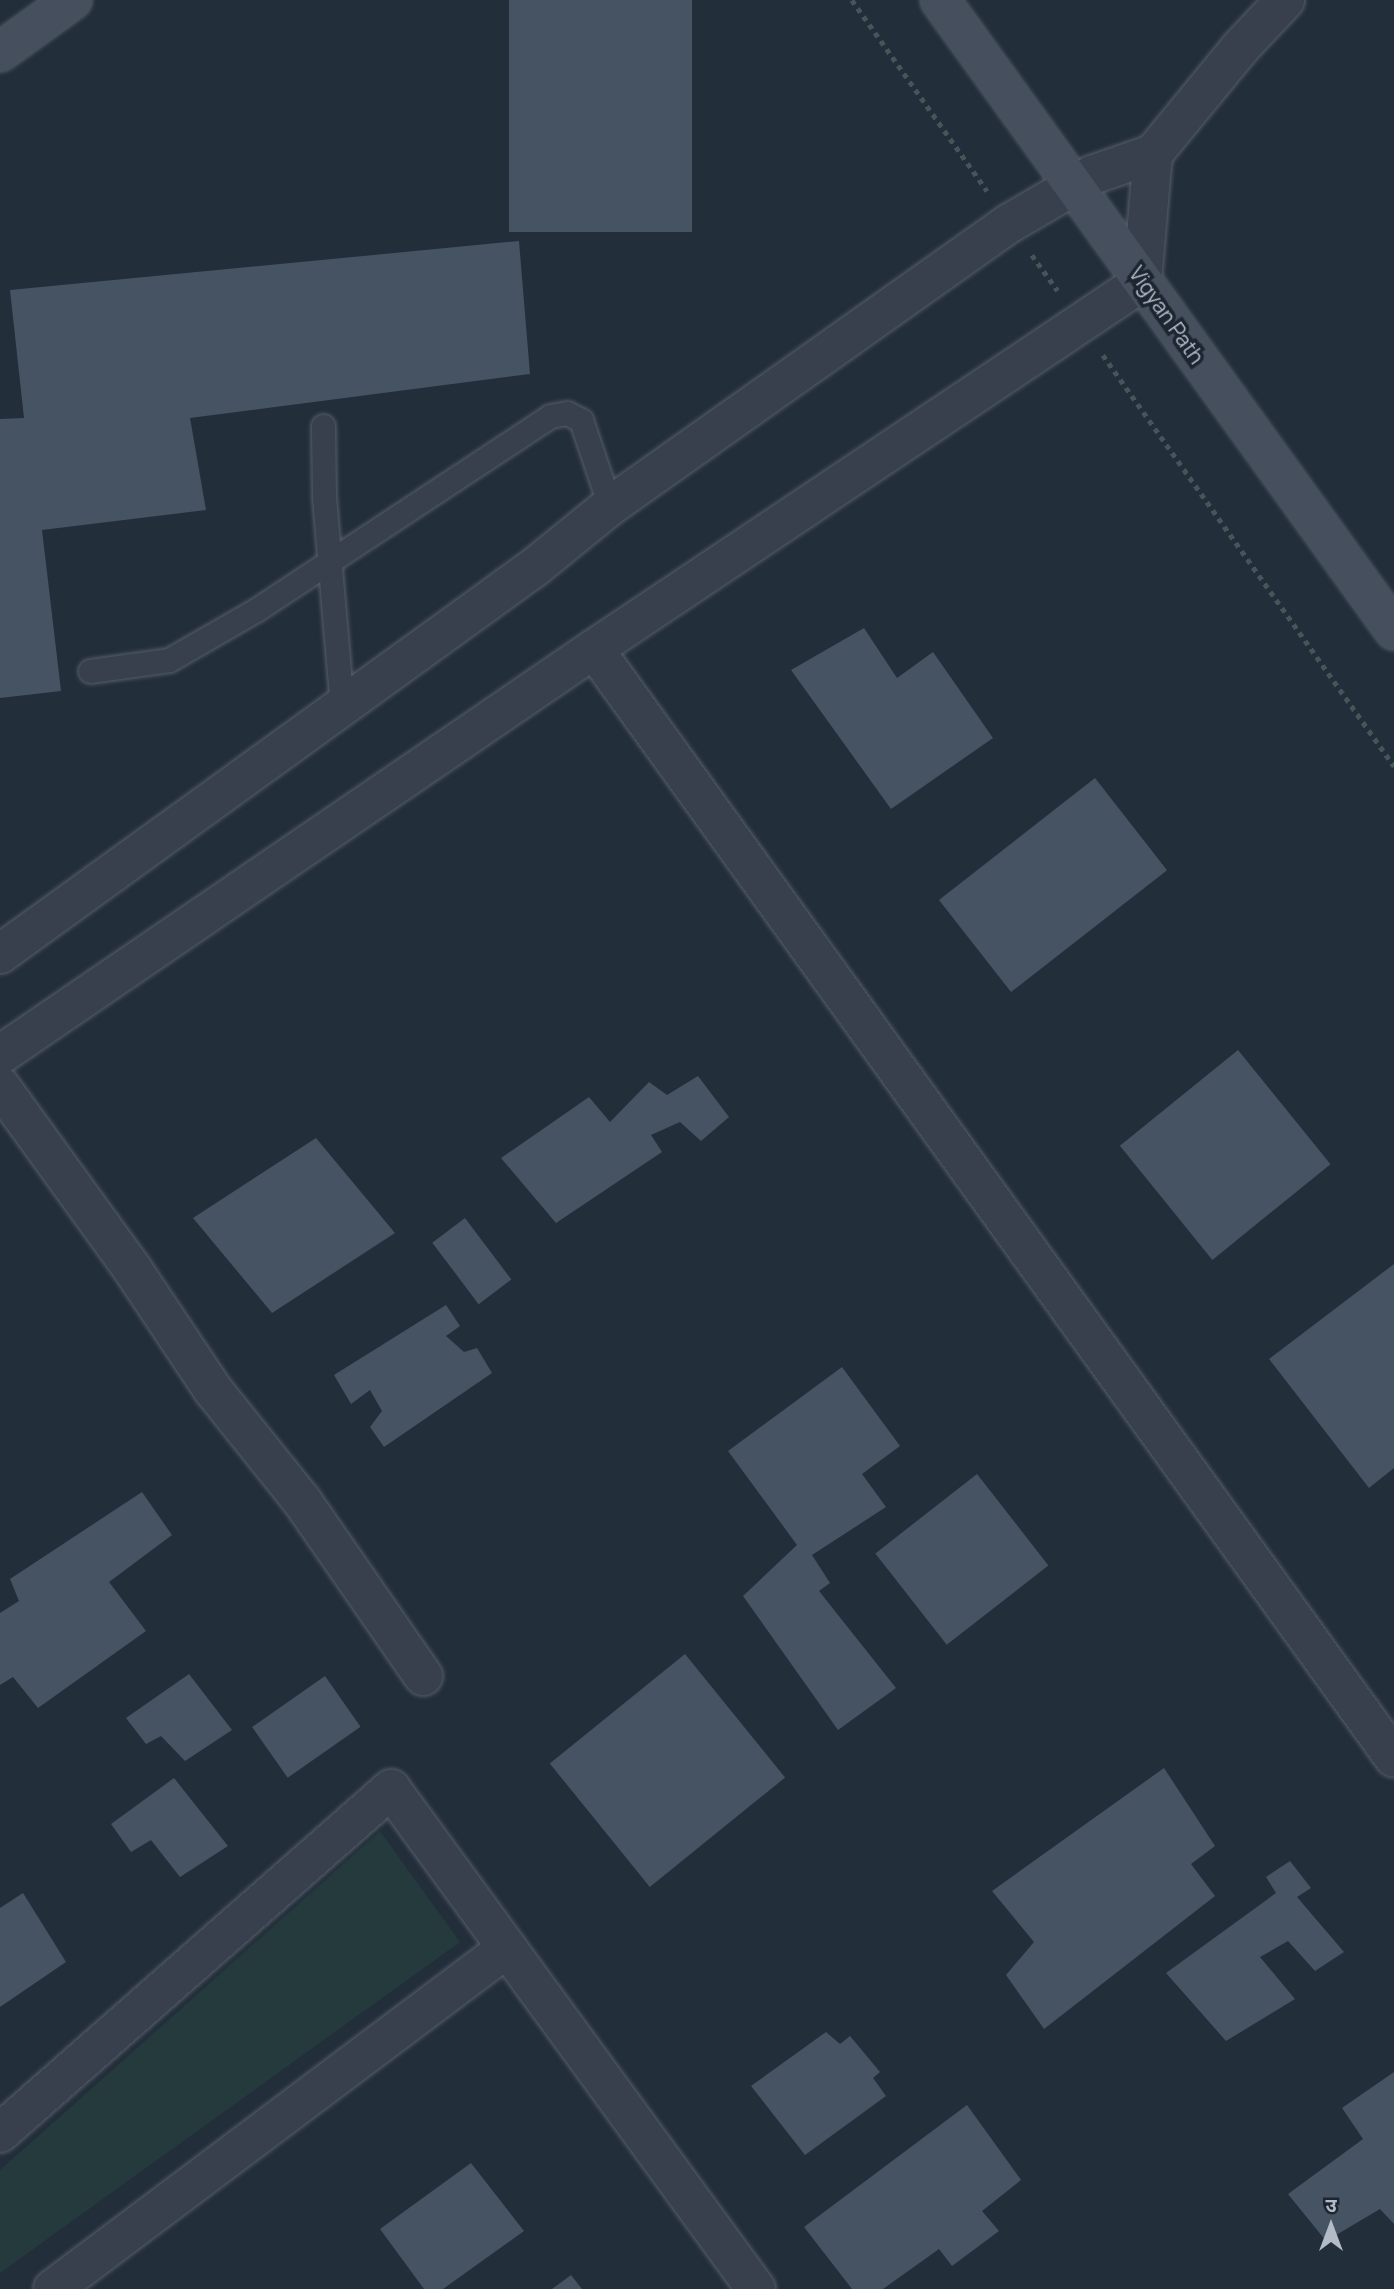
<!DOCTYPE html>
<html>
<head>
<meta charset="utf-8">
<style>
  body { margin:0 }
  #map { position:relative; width:1394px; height:2289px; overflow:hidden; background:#232e3b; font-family:Manrope,"Noto Sans Devanagari",sans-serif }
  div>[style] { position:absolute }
  .green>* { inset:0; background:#253a3c }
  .building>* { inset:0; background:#465362; transform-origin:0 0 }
  .path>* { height:4.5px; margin-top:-2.25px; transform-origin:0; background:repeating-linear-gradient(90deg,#435759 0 5px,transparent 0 10px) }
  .roads { filter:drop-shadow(0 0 2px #555e69) drop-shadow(0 0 2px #555e69) }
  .lane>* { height:23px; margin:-11.5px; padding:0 11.5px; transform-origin:11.5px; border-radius:11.5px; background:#37404c }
  .street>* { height:38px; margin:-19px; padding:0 19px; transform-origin:19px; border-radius:19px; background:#37404c }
  .secondary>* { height:38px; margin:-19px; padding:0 19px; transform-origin:19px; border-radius:19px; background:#454f5e }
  span { translate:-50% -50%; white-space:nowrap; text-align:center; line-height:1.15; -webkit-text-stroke:7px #1c2530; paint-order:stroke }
  .street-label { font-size:21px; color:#b2bbc7 }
  .north { position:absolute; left:1296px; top:2191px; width:70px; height:70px; -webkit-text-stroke:5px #1c2530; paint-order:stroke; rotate:0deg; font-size:19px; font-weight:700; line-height:28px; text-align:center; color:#b2bbc7 }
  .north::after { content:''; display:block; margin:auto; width:24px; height:32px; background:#b2bbc7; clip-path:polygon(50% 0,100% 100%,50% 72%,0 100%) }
</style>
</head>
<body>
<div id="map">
  <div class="green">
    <i style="clip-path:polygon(380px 1831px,460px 1942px,0 2273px,0 2170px)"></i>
  </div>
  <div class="building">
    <i style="left:509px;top:0;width:183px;height:232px"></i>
    <i style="clip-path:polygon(519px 241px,530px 374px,190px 418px,206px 510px,42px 530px,61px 691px,0 698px,0 419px,24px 418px,10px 290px)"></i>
    <i style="clip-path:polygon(864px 628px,897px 678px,933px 652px,993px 738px,891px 809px,791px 670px)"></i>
    <i style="left:1095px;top:778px;width:117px;height:198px;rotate:52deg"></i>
    <i style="left:1238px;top:1050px;width:147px;height:152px;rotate:51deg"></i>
    <i style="clip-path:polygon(698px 1076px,729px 1117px,701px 1141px,680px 1122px,651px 1135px,662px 1152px,556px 1223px,501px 1158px,589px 1097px,610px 1122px,649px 1082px,667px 1095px)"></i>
    <i style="clip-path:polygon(316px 1138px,395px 1233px,272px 1313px,193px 1218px)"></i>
    <i style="left:465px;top:1218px;width:77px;height:41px;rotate:53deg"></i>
    <i style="clip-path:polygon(1394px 1264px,1394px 1468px,1369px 1488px,1269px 1359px)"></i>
    <i style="clip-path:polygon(446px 1305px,460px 1326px,446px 1336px,464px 1352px,477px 1348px,492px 1373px,384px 1447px,370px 1427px,382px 1411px,370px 1390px,351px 1404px,334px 1375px)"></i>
    <i style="clip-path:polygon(842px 1367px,900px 1446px,862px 1474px,886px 1507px,812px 1555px,830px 1583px,819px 1591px,896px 1688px,838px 1730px,743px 1596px,797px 1545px,728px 1451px)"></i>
    <i style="left:977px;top:1474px;width:116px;height:129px;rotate:52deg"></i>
    <i style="clip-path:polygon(142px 1492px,172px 1535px,109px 1582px,146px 1631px,38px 1708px,13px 1677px,0 1685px,0 1613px,19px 1601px,10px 1579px)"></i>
    <i style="left:685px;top:1654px;width:159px;height:174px;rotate:51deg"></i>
    <i style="clip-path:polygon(189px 1674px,232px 1730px,185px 1761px,161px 1736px,146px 1744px,126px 1718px)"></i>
    <i style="left:325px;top:1676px;width:62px;height:89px;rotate:55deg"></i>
    <i style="clip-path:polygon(1164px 1768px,1215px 1846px,1191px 1864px,1215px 1896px,1044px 2029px,1006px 1975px,1034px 1942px,992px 1891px)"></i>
    <i style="clip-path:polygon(174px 1778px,228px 1846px,180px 1877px,151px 1840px,131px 1852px,111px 1824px)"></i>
    <i style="clip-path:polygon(1290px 1861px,1311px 1888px,1297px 1897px,1344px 1952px,1315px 1971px,1288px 1941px,1260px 1957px,1295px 1999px,1226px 2041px,1166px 1973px,1276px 1893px,1266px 1877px)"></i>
    <i style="clip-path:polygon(23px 1893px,66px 1962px,0 2007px,0 1908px)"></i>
    <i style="clip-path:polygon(826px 2032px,840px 2044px,850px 2036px,880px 2072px,873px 2078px,886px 2096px,805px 2155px,751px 2086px)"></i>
    <i style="clip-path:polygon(1394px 2072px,1394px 2224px,1380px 2209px,1326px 2241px,1288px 2194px,1363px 2139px,1342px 2108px)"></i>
    <i style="clip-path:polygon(967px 2105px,1021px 2180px,982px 2211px,999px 2231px,952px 2266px,939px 2249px,883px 2289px,852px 2289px,804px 2227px)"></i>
    <i style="clip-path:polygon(471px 2163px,524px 2231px,443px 2289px,424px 2289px,380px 2229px)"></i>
    <i style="clip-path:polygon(571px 2275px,582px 2289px,552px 2289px)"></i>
  </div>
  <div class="path">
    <i style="left:852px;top:0;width:234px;rotate:54.7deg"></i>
    <i style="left:1032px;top:255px;width:44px;rotate:54.2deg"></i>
    <i style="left:1103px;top:355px;width:504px;rotate:54.7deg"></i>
  </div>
  <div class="roads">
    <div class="lane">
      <i style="left:323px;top:426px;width:71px;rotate:89.2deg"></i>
      <i style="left:324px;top:497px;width:211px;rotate:85.1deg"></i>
      <i style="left:90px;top:671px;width:80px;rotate:-7.9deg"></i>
      <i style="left:169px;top:660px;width:100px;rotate:-29.9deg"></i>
      <i style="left:256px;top:610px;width:352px;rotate:-33.4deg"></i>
      <i style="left:550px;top:416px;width:17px;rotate:-10deg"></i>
      <i style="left:567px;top:413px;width:16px;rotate:27deg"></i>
      <i style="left:581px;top:420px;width:91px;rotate:71.4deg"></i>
    </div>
    <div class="street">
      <i style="left:594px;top:649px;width:1367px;rotate:54.19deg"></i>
      <i style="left:0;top:954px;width:660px;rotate:-35.88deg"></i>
      <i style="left:535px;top:567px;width:97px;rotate:-39.1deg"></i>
      <i style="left:610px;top:506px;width:490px;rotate:-35.3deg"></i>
      <i style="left:1010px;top:223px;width:95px;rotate:-30.3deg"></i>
      <i style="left:1092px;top:175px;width:65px;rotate:-19deg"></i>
      <i style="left:1153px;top:154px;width:137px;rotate:-50.6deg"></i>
      <i style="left:1240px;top:48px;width:66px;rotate:-46.8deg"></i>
      <i style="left:0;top:1055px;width:719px;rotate:-34.35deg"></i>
      <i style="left:594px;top:649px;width:660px;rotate:-33.81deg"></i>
      <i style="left:1142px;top:282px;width:128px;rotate:-85.1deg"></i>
      <i style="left:0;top:1086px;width:227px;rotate:54.1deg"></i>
      <i style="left:133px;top:1270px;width:144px;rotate:56.3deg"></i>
      <i style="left:213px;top:1390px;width:142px;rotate:51.3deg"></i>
      <i style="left:302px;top:1501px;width:213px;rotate:55.3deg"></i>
      <i style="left:0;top:2133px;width:521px;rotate:-41.34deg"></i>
      <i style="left:391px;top:1789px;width:619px;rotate:53.87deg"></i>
      <i style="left:53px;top:2289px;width:568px;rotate:-36.91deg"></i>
    </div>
    <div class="secondary">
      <i style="left:940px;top:0;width:777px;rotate:54.22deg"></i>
      <i style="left:0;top:52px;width:89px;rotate:-35.8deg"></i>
    </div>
  </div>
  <div class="street-label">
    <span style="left:1167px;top:315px;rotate:55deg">Vigyan Path</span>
  </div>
  <div class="north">उ</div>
</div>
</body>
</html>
